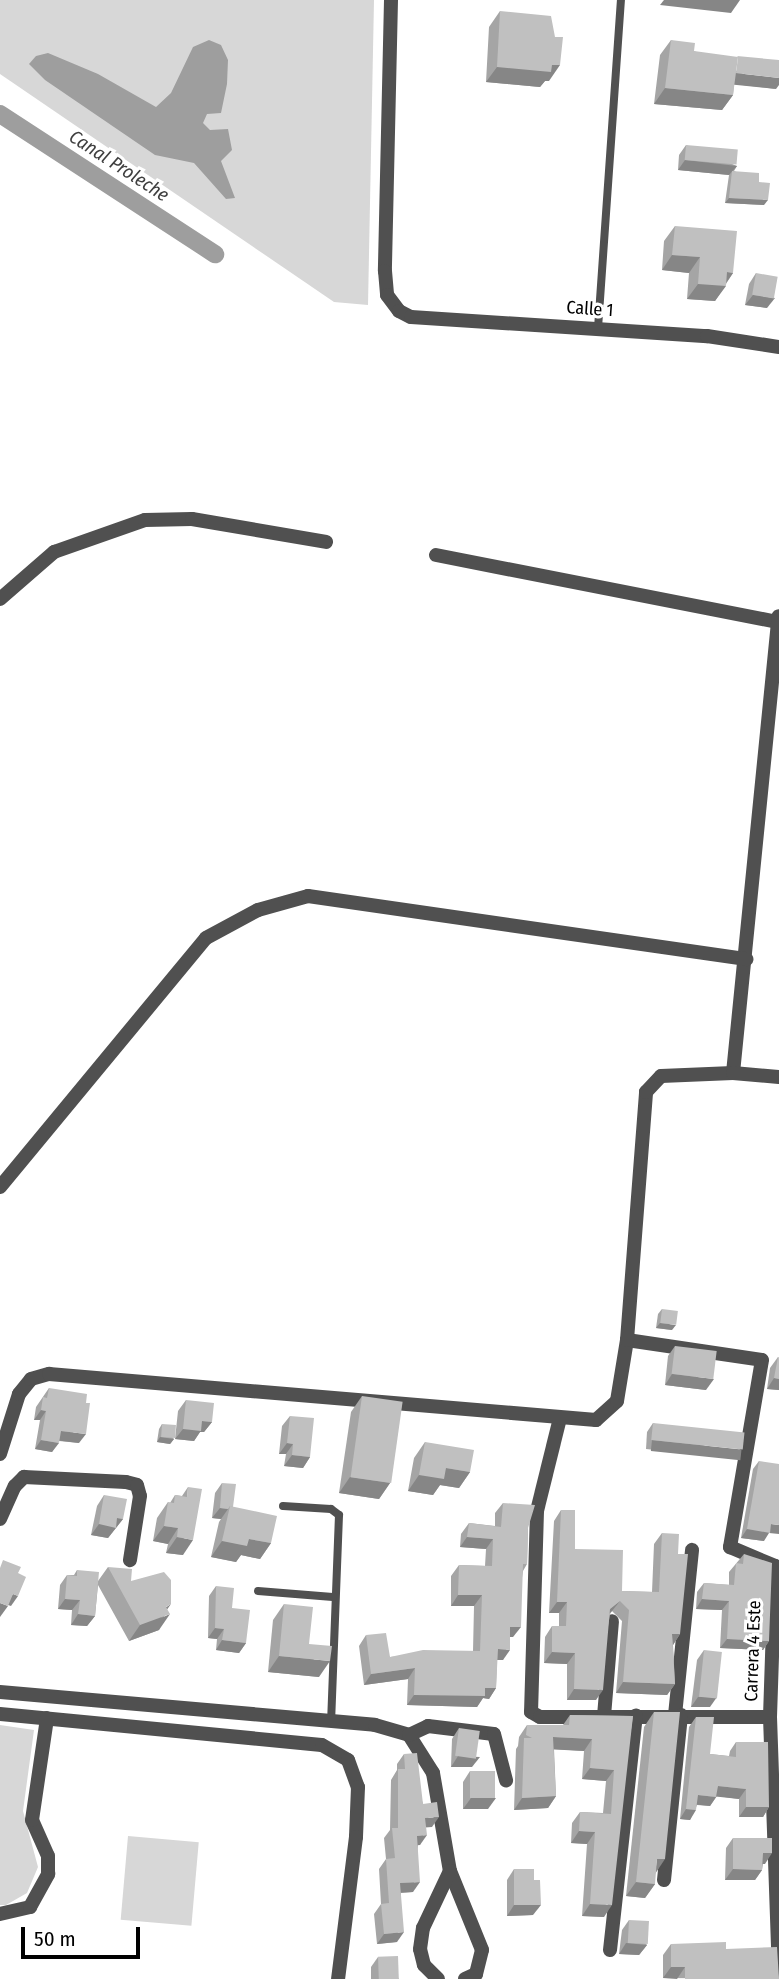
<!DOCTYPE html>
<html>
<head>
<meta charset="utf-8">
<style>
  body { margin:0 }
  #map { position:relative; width:779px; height:1979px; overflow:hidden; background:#fff; font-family:"Fira Sans Condensed",sans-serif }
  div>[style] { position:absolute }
  .green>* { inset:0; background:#d7d7d7; transform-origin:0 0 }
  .water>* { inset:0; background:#9e9e9e }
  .canal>* { height:18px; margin:-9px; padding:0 9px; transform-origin:9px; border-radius:9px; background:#9e9e9e }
  .lane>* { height:8px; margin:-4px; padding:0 4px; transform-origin:4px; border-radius:4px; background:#505050 }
  .street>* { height:14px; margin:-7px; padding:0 7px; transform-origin:7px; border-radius:7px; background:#505050 }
  .wall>* { inset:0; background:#a5a5a5 }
  .shaded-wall>* { inset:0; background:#868686; transform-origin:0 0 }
  .building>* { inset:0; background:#c0c0c0; transform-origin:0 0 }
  span { translate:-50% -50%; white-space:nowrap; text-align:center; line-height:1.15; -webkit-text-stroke:6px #fff; paint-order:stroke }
  .street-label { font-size:18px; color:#000 }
  .water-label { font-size:19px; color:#3f3f3f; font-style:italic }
  .scale { position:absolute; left:21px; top:1927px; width:119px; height:32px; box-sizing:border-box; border:4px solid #000; border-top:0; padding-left:9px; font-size:21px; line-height:24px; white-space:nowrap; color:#000; -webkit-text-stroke:5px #fff; paint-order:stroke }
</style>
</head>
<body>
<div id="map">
  <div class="green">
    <i style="clip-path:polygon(0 0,374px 0,368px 305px,334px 302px,0 74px)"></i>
    <i style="clip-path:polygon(0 1725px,34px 1730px,23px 1811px,38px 1867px,27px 1893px,6px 1905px,0 1905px)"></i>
    <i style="left:128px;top:1836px;width:71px;height:84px;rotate:5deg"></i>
  </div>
  <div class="water">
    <i style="clip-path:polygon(209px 40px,221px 45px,228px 60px,227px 84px,221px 113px,207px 114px,203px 123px,210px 130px,228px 129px,232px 150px,221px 161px,235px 198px,226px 199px,194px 163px,155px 155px,45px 80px,29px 64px,36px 56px,48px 53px,98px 74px,156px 107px,171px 93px,193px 47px)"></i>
  </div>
  <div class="canal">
    <i style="left:0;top:114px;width:257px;rotate:33.1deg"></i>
  </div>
  <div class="lane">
    <i style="left:598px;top:328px;width:329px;rotate:-86deg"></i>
    <i style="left:283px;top:1506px;width:48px;rotate:3.6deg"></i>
    <i style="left:331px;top:1509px;width:10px;rotate:37deg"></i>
    <i style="left:339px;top:1515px;width:207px;rotate:92.2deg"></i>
    <i style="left:258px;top:1591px;width:75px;rotate:4.6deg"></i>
  </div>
  <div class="street">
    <i style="left:391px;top:0;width:271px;rotate:91.3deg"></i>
    <i style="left:385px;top:271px;width:24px;rotate:85deg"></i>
    <i style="left:387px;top:295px;width:20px;rotate:53deg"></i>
    <i style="left:399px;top:311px;width:13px;rotate:27deg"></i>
    <i style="left:411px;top:317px;width:297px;rotate:3.7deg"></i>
    <i style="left:707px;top:336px;width:73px;rotate:8.7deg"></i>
    <i style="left:436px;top:555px;width:349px;rotate:11.1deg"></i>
    <i style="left:0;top:599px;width:72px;rotate:-41deg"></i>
    <i style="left:54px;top:552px;width:96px;rotate:-19.4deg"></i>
    <i style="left:145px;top:520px;width:47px;rotate:-1.2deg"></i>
    <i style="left:192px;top:519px;width:136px;rotate:9.7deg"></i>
    <i style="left:733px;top:1073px;width:459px;rotate:-84.3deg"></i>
    <i style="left:0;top:1187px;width:323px;rotate:-50.4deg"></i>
    <i style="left:206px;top:938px;width:59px;rotate:-28.3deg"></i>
    <i style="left:258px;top:910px;width:52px;rotate:-15.6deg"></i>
    <i style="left:308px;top:896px;width:443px;rotate:8.2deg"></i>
    <i style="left:627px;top:1340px;width:136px;rotate:8.4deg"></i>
    <i style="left:762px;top:1360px;width:190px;rotate:99.7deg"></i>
    <i style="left:730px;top:1547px;width:49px;rotate:22.9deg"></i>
    <i style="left:775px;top:1566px;width:151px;rotate:91.9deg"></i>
    <i style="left:770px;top:1717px;width:262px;rotate:88deg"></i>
    <i style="left:560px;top:1418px;width:96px;rotate:103.9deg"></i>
    <i style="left:537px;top:1511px;width:201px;rotate:91.7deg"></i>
    <i style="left:531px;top:1712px;width:10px;rotate:29deg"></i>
    <i style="left:540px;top:1717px;width:230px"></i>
    <i style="left:0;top:1454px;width:63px;rotate:-72.4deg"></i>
    <i style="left:19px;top:1394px;width:19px;rotate:-51deg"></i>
    <i style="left:31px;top:1379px;width:19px;rotate:-16deg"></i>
    <i style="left:49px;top:1374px;width:549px;rotate:4.81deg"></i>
    <i style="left:596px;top:1420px;width:28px;rotate:-42deg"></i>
    <i style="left:617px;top:1401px;width:62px;rotate:-80.7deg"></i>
    <i style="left:627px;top:1340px;width:249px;rotate:-85.6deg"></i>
    <i style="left:646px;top:1092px;width:22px;rotate:-47deg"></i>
    <i style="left:661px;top:1076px;width:72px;rotate:-2.4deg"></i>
    <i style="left:733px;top:1073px;width:46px;rotate:5deg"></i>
    <i style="left:0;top:1519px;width:36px;rotate:-66deg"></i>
    <i style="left:15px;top:1486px;width:13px;rotate:-45deg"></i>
    <i style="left:24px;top:1477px;width:102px;rotate:2.8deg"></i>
    <i style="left:126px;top:1482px;width:11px;rotate:15deg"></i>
    <i style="left:137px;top:1485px;width:11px;rotate:75deg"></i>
    <i style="left:140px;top:1496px;width:65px;rotate:98.9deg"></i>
    <i style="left:0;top:1692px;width:376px;rotate:5deg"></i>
    <i style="left:375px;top:1725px;width:35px;rotate:16deg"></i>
    <i style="left:409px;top:1735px;width:45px;rotate:57.7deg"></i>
    <i style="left:433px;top:1773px;width:99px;rotate:80.2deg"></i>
    <i style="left:450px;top:1871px;width:85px;rotate:67.9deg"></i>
    <i style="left:482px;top:1950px;width:25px;rotate:104deg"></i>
    <i style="left:476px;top:1974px;width:12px;rotate:156deg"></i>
    <i style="left:0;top:1714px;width:323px;rotate:5.5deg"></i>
    <i style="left:322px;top:1745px;width:30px;rotate:30deg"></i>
    <i style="left:348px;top:1760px;width:29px;rotate:70deg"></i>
    <i style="left:358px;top:1787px;width:50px;rotate:92.3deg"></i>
    <i style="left:356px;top:1837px;width:143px;rotate:97.2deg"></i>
    <i style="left:675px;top:1715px;width:166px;rotate:-84.1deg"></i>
    <i style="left:604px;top:1716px;width:95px;rotate:-85.2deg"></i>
    <i style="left:409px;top:1735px;width:21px;rotate:-25deg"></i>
    <i style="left:428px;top:1726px;width:66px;rotate:6.9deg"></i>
    <i style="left:494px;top:1734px;width:48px;rotate:75.4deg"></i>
    <i style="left:664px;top:1880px;width:166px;rotate:-84.1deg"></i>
    <i style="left:0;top:1914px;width:31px;rotate:-13deg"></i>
    <i style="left:30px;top:1907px;width:38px;rotate:-61deg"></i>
    <i style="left:48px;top:1874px;width:18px;rotate:-90deg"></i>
    <i style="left:48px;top:1856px;width:39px;rotate:-114deg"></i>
    <i style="left:32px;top:1820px;width:103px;rotate:-81.6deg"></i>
    <i style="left:610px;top:1950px;width:236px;rotate:-83.7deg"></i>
    <i style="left:438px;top:1979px;width:20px;rotate:-135deg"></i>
    <i style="left:424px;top:1965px;width:16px;rotate:-104deg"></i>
    <i style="left:420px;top:1949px;width:21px;rotate:-82deg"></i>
    <i style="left:423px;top:1928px;width:63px;rotate:-64.7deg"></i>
  </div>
  <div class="wall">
    <i style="clip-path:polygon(500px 11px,549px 81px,545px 81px,540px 87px,486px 82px,489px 27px)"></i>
    <i style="clip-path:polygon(671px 40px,694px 51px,776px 89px,734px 84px,733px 95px,722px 110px,654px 104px,660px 55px)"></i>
    <i style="clip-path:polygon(686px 145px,737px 166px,734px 171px,759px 182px,764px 205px,725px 203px,729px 175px,678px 170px,679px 155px)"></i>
    <i style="clip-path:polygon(675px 226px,733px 273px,715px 301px,687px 299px,689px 273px,662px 270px,664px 241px)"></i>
    <i style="clip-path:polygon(756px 273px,767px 308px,745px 305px,749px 284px)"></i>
    <i style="clip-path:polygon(662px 1309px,672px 1330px,656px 1328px,658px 1314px)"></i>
    <i style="clip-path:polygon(675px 1346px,706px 1390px,665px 1385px,668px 1356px)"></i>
    <i style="clip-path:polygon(778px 1357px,779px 1358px,779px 1390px,767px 1389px,770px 1368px)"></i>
    <i style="clip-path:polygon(49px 1388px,79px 1443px,59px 1441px,52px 1452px,35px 1449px,40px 1420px,34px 1420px,36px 1407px)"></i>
    <i style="clip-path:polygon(362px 1396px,390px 1483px,379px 1499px,339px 1493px,351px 1412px)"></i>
    <i style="clip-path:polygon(186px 1400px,212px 1422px,204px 1432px,200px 1432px,194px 1441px,175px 1439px,178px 1411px)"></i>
    <i style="clip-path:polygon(290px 1416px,310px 1457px,303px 1468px,284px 1466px,286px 1454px,279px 1454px,282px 1426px)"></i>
    <i style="clip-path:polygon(653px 1423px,735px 1459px,646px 1449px,647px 1432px)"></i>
    <i style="clip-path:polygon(162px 1424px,174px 1439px,170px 1444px,157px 1442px,159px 1429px)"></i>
    <i style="clip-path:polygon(425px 1442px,470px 1472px,459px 1488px,440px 1485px,433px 1495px,408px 1491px,414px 1458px)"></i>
    <i style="clip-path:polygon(759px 1461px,764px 1541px,741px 1538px,753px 1469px)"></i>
    <i style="clip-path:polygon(222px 1483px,233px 1507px,271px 1543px,260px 1559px,241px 1555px,236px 1562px,211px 1557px,219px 1522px,221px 1519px,212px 1518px,215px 1493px)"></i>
    <i style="clip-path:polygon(188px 1487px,183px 1555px,166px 1553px,168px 1544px,153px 1541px,157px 1518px,168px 1502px,170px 1503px,175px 1495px,182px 1496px)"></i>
    <i style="clip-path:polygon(104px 1495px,123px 1519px,108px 1538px,91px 1535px,97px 1506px)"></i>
    <i style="clip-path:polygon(503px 1503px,528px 1528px,527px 1564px,523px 1571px,513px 1637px,510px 1637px,503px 1660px,497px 1660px,496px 1688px,489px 1699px,483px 1698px,477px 1707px,407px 1705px,408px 1679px,364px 1685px,359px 1646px,366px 1635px,390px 1657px,473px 1651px,474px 1606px,451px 1606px,451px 1576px,459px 1565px,485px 1566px,486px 1549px,460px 1547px,461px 1534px,469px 1523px,495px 1526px,495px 1513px)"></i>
    <i style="clip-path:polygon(561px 1510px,575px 1549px,622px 1591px,652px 1592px,654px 1544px,662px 1533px,678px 1554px,680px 1634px,673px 1645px,675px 1684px,667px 1695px,616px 1693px,622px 1621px,612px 1611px,610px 1614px,596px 1700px,567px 1700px,567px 1664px,544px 1663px,545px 1637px,552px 1626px,559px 1626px,559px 1613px,549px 1613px,554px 1521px)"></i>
    <i style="clip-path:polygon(744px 1554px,769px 1641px,763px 1650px,720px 1648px,722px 1610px,696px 1609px,697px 1592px,704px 1583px,729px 1585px,729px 1572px)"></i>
    <i style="clip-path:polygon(108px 1567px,131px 1581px,167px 1609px,159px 1630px,129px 1641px,98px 1585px,95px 1616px,87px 1626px,71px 1625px,72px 1610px,58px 1609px,60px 1585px,67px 1575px,74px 1575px,77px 1570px,98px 1581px)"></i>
    <i style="clip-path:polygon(216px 1586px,246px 1643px,239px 1653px,216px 1650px,217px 1639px,208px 1638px,209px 1596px)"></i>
    <i style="clip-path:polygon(284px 1604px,309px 1644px,319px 1677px,268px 1672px,273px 1620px)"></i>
    <i style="clip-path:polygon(704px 1650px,710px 1707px,691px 1707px,697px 1660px)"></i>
    <i style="clip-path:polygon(654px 1712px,655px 1884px,645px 1898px,626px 1896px,644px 1727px)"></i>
    <i style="clip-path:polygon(570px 1715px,633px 1716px,604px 1917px,582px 1916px,587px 1844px,571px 1843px,572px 1823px,580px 1812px,603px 1813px,606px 1781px,582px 1779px,584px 1751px,554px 1749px,556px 1796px,548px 1808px,514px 1810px,516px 1749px,518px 1746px,519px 1737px,527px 1725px,563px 1725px)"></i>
    <i style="clip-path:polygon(696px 1717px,710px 1754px,729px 1756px,730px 1751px,736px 1742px,769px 1807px,763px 1817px,739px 1817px,739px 1799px,717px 1796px,710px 1806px,697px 1805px,690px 1820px,680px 1819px,689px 1727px)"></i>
    <i style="clip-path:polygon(459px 1728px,472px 1767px,451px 1767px,452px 1739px)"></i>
    <i style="clip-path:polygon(404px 1754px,432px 1827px,426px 1827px,420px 1845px,418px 1845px,413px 1892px,401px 1893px,397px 1942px,377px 1944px,374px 1914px,381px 1904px,379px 1869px,386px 1859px,384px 1838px,390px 1830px,391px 1780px,397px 1770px,397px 1764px)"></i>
    <i style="clip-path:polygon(470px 1771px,488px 1809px,463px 1809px,463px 1782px)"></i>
    <i style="clip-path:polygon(733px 1838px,765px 1864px,763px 1864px,762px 1870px,755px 1880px,725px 1880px,726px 1848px)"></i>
    <i style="clip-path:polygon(514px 1869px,534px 1880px,533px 1915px,507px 1916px,507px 1880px)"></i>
    <i style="clip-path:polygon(629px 1920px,647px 1945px,639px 1955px,619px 1954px,622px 1930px)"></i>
    <i style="clip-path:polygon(671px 1944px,726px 1949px,777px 1969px,779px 1979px,663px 1978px,663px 1955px)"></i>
    <i style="clip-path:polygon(378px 1957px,399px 1979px,371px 1979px,371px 1967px)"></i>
  </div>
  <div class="shaded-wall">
    <i style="clip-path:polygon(664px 0,740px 0,731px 13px,660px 5px)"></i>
    <i style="clip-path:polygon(552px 65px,560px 65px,549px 81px,545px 81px,540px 87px,486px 82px,497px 67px)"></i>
    <i style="clip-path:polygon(735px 73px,779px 78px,779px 85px,776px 89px,727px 84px)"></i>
    <i style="clip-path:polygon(665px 88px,733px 95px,722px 110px,654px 104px)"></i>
    <i style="clip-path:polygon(685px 160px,737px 166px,729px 175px,678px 170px)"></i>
    <i style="clip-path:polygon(729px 198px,768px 200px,764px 205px,725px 203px)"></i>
    <i style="clip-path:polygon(672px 255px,700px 257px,689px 273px,662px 270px)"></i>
    <i style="clip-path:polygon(727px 272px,733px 273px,724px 286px,726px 286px,715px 301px,687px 299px,698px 284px)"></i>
    <i style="clip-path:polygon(753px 295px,775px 298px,767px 308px,745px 305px)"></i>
    <i style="clip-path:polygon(660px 1323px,676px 1325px,672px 1330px,656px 1328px)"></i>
    <i style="clip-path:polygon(672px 1374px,714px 1379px,706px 1390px,665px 1385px)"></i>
    <i style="clip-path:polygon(774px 1378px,779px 1379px,779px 1390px,767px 1389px)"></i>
    <i style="clip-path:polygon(41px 1410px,46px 1411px,40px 1420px,34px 1420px)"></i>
    <i style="clip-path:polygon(202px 1421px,212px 1422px,204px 1432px,200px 1432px,194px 1441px,175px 1439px,183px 1429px)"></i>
    <i style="clip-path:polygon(61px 1431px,86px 1434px,79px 1443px,54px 1440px)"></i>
    <i style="clip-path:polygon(160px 1437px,174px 1439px,170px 1444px,157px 1442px)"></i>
    <i style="clip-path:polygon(41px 1440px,59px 1443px,52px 1452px,35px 1449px)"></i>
    <i style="left:652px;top:1440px;width:90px;height:11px;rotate:6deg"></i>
    <i style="clip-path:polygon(287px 1443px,293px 1444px,286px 1454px,279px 1454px)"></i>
    <i style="clip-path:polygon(292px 1455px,310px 1457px,303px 1468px,284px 1466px)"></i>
    <i style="clip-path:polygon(446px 1468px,470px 1472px,459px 1488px,440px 1485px,433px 1495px,408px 1491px,419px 1475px)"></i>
    <i style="clip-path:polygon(350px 1477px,390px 1483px,379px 1499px,339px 1493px)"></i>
    <i style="clip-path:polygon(220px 1508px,228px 1509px,221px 1519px,212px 1518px)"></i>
    <i style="clip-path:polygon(117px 1518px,123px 1519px,108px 1538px,91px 1535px,99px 1524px)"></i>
    <i style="clip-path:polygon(771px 1524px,779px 1525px,779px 1534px,769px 1533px,764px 1541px,741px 1538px,747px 1529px)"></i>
    <i style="clip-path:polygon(164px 1526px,178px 1528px,168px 1544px,153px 1541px)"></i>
    <i style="clip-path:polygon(177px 1537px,193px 1540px,183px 1555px,166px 1553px)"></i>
    <i style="clip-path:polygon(467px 1537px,493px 1539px,486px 1549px,460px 1547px)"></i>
    <i style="clip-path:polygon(249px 1539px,271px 1543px,260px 1559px,241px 1555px,236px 1562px,211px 1557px,222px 1541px)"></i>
    <i style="clip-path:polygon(13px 1594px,18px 1596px,11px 1606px,5px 1604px)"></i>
    <i style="clip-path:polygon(458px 1595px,482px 1595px,474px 1606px,451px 1606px)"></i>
    <i style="clip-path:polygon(65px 1599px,80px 1600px,72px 1610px,58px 1609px)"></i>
    <i style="clip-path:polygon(702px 1599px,729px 1601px,722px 1610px,696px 1609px)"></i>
    <i style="clip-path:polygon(620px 1601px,612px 1611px,602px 1620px,610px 1609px)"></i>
    <i style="clip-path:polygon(557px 1602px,567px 1602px,559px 1613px,549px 1613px)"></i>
    <i style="clip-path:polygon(0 1603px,8px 1606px,0 1617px)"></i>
    <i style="clip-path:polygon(171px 1604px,161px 1618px,170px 1614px,159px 1630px,129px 1641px,140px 1625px)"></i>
    <i style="clip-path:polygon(78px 1614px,95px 1616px,87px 1626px,71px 1625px)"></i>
    <i style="clip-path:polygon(510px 1627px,521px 1627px,513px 1637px,503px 1637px)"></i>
    <i style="clip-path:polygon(215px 1628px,224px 1629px,217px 1639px,208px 1638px)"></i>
    <i style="clip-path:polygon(672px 1634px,680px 1634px,673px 1645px)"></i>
    <i style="clip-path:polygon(727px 1639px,769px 1641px,763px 1650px,720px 1648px)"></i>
    <i style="clip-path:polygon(222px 1640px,246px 1643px,239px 1653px,216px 1650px)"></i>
    <i style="clip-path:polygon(498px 1649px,510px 1650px,503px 1660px,490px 1660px)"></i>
    <i style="clip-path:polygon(552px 1652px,575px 1653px,567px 1664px,544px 1663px)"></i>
    <i style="clip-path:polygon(279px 1656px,330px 1661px,319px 1677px,268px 1672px)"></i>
    <i style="clip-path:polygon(415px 1668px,408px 1679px,364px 1685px,371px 1674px)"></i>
    <i style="clip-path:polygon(623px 1682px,675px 1684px,667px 1695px,616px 1693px)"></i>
    <i style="clip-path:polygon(485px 1688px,496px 1688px,489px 1699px,483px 1698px,477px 1707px,407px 1705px,414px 1695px)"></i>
    <i style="clip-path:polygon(574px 1689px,603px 1690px,596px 1700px,567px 1700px)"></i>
    <i style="clip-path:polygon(698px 1697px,717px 1697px,710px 1707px,691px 1707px)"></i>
    <i style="clip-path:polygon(553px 1737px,592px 1739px,584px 1751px,545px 1749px)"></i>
    <i style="clip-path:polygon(458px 1756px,480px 1757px,472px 1767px,451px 1767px)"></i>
    <i style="clip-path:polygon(590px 1768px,614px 1770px,606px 1781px,582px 1779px)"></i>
    <i style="clip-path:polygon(718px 1786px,746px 1789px,739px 1799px,711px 1796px)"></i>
    <i style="clip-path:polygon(698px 1795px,716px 1797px,710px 1806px,691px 1804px)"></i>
    <i style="clip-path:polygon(556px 1796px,548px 1808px,514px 1810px,522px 1798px)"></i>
    <i style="clip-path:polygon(471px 1798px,496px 1798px,488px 1809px,463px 1809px)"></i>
    <i style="clip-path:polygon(746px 1807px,769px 1807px,763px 1817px,739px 1817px)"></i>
    <i style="clip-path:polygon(686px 1809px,696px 1810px,690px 1820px,680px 1819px)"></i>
    <i style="clip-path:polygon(439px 1817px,432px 1827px,418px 1828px,425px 1818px)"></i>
    <i style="clip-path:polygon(579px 1831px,595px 1832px,587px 1844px,571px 1843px)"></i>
    <i style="clip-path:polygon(427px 1835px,420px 1845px,410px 1846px,417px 1836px)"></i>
    <i style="clip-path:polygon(763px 1853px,772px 1853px,765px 1864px,755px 1864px)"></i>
    <i style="clip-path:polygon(657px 1859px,665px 1859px,655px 1874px)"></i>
    <i style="clip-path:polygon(733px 1869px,762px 1870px,755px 1880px,725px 1880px)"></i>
    <i style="clip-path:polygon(420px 1882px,413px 1892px,393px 1893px,400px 1883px)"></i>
    <i style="clip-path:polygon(636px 1882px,655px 1884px,645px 1898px,626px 1896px)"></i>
    <i style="clip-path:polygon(590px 1904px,612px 1905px,604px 1917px,582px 1916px)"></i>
    <i style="clip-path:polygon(514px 1905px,541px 1905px,533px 1915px,507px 1916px)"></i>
    <i style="clip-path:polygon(404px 1932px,397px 1942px,377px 1944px,384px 1934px)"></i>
    <i style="clip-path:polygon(626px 1943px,647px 1945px,639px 1955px,619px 1954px)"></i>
    <i style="clip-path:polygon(671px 1967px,685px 1967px,677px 1979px,663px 1978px)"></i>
  </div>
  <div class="building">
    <i style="clip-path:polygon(500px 11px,551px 16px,555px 37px,563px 37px,560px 65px,552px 65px,551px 72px,497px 67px)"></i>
    <i style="clip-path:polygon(671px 40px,695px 43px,694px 51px,738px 57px,733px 95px,665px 88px)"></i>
    <i style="clip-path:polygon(737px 56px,779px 60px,779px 78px,736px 73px,738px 57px)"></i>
    <i style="left:686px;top:145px;width:52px;height:15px;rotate:5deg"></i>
    <i style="clip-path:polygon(732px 171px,759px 173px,759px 182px,770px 183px,768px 200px,729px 198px)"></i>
    <i style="clip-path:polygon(675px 226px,737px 231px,733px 273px,727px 272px,726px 286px,698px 284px,700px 257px,672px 255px)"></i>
    <i style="left:756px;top:273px;width:22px;height:22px;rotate:10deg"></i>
    <i style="left:662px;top:1309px;width:16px;height:14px;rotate:7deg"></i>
    <i style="left:675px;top:1346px;width:42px;height:28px;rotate:7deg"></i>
    <i style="clip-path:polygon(778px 1357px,779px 1358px,779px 1379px,774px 1378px)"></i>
    <i style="clip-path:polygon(49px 1388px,87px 1394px,86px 1403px,90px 1403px,86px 1434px,61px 1431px,59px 1443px,41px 1440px,46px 1411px,41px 1410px,43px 1397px,47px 1398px)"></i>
    <i style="left:362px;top:1396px;width:41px;height:82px;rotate:8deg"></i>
    <i style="clip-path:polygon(186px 1400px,214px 1403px,212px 1422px,202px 1421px,201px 1431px,183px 1429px)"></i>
    <i style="clip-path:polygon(290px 1416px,314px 1418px,310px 1457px,292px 1455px,293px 1444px,287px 1443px)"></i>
    <i style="left:653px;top:1423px;width:92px;height:17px;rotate:6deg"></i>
    <i style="left:162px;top:1424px;width:14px;height:13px;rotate:4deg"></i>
    <i style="clip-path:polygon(425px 1442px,474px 1450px,470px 1472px,446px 1468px,444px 1479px,419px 1475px)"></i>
    <i style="clip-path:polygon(759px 1461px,779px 1464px,779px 1525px,771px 1524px,770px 1533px,747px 1529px)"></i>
    <i style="clip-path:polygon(222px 1483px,236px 1484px,233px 1507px,230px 1506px,228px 1509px,220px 1508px)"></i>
    <i style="clip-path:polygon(188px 1487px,202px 1489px,193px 1540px,177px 1537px,178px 1528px,164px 1526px,168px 1502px,174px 1503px,175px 1495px,187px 1497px)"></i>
    <i style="clip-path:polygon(104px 1495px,127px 1499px,123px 1519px,117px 1518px,116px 1528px,99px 1524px)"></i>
    <i style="clip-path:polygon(503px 1503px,535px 1505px,528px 1528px,527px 1564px,523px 1564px,521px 1627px,510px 1627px,510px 1650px,498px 1649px,496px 1688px,485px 1688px,485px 1696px,414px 1695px,415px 1668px,371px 1674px,366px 1635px,386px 1633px,390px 1657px,423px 1650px,480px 1651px,482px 1595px,458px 1595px,459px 1565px,492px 1566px,493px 1539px,467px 1537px,469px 1523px,501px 1527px)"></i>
    <i style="clip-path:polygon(230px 1506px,277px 1516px,271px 1543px,249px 1539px,247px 1546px,222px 1541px)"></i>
    <i style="clip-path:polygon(561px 1510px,575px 1510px,575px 1549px,623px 1550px,622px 1591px,659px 1592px,662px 1533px,679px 1534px,678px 1554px,688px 1554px,680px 1634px,672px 1634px,675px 1684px,623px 1682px,629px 1610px,620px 1601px,610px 1609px,603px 1690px,574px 1689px,575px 1653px,552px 1652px,552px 1626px,566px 1626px,567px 1602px,557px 1602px)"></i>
    <i style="clip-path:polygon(744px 1554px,772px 1563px,769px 1641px,727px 1639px,729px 1601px,702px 1599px,704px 1583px,734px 1585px,736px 1563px,743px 1564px)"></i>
    <i style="clip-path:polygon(3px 1560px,21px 1567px,18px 1573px,26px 1577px,18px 1596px,13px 1594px,8px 1606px,0 1603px,0 1568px)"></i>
    <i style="clip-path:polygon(108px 1567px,132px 1569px,131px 1581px,164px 1572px,171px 1580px,171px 1604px,166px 1607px,170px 1614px,140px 1625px)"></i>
    <i style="clip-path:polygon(77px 1570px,99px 1572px,95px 1616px,78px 1614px,80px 1600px,65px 1599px,67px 1575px,77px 1576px)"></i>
    <i style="clip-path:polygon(216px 1586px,234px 1588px,232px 1608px,250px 1610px,246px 1643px,222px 1640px,224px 1629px,215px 1628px)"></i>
    <i style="clip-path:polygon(284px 1604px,313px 1607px,309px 1644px,332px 1646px,330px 1661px,279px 1656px)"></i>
    <i style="left:704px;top:1650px;width:18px;height:47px;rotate:6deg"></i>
    <i style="clip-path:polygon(654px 1712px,680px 1712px,665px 1859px,657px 1859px,655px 1884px,636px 1882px)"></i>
    <i style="clip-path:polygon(570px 1715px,633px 1716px,612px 1905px,590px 1904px,595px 1832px,579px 1831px,580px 1812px,611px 1814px,614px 1770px,590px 1768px,592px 1739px,553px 1737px,556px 1796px,522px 1798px,524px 1738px,532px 1738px,526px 1735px,527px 1725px,569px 1725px)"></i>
    <i style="clip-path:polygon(696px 1717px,714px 1717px,710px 1754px,736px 1757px,736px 1742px,768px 1742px,769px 1807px,746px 1807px,746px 1789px,718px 1786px,716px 1797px,698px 1795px,696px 1810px,686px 1809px)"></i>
    <i style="left:459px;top:1728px;width:21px;height:28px;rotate:8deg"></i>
    <i style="clip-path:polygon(417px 1753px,423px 1804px,437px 1802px,439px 1817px,425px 1818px,427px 1835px,417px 1836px,420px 1882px,400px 1883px,404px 1932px,384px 1934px,381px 1904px,389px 1903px,386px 1859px,395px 1858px,392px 1828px,398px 1828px,398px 1769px,405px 1769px,404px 1754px)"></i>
    <i style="left:470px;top:1771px;width:25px;height:27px"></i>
    <i style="clip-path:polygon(733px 1838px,772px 1838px,772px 1853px,763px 1853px,762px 1870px,733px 1869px)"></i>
    <i style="clip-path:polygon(514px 1869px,534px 1869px,534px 1880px,540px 1880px,541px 1905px,514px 1905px)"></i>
    <i style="left:629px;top:1920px;width:20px;height:23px;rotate:3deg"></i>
    <i style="clip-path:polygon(726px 1942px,726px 1949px,777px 1947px,779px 1979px,685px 1979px,685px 1967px,671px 1967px,671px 1944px)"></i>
    <i style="left:398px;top:1956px;width:23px;height:20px;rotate:88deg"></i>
  </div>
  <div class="street-label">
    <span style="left:590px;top:309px;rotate:4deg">Calle 1</span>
    <span style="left:753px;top:1651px;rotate:-88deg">Carrera 4 Este</span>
  </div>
  <div class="water-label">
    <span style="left:119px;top:166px;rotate:33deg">Canal Proleche</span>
  </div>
  <div class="scale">50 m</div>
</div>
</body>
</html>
